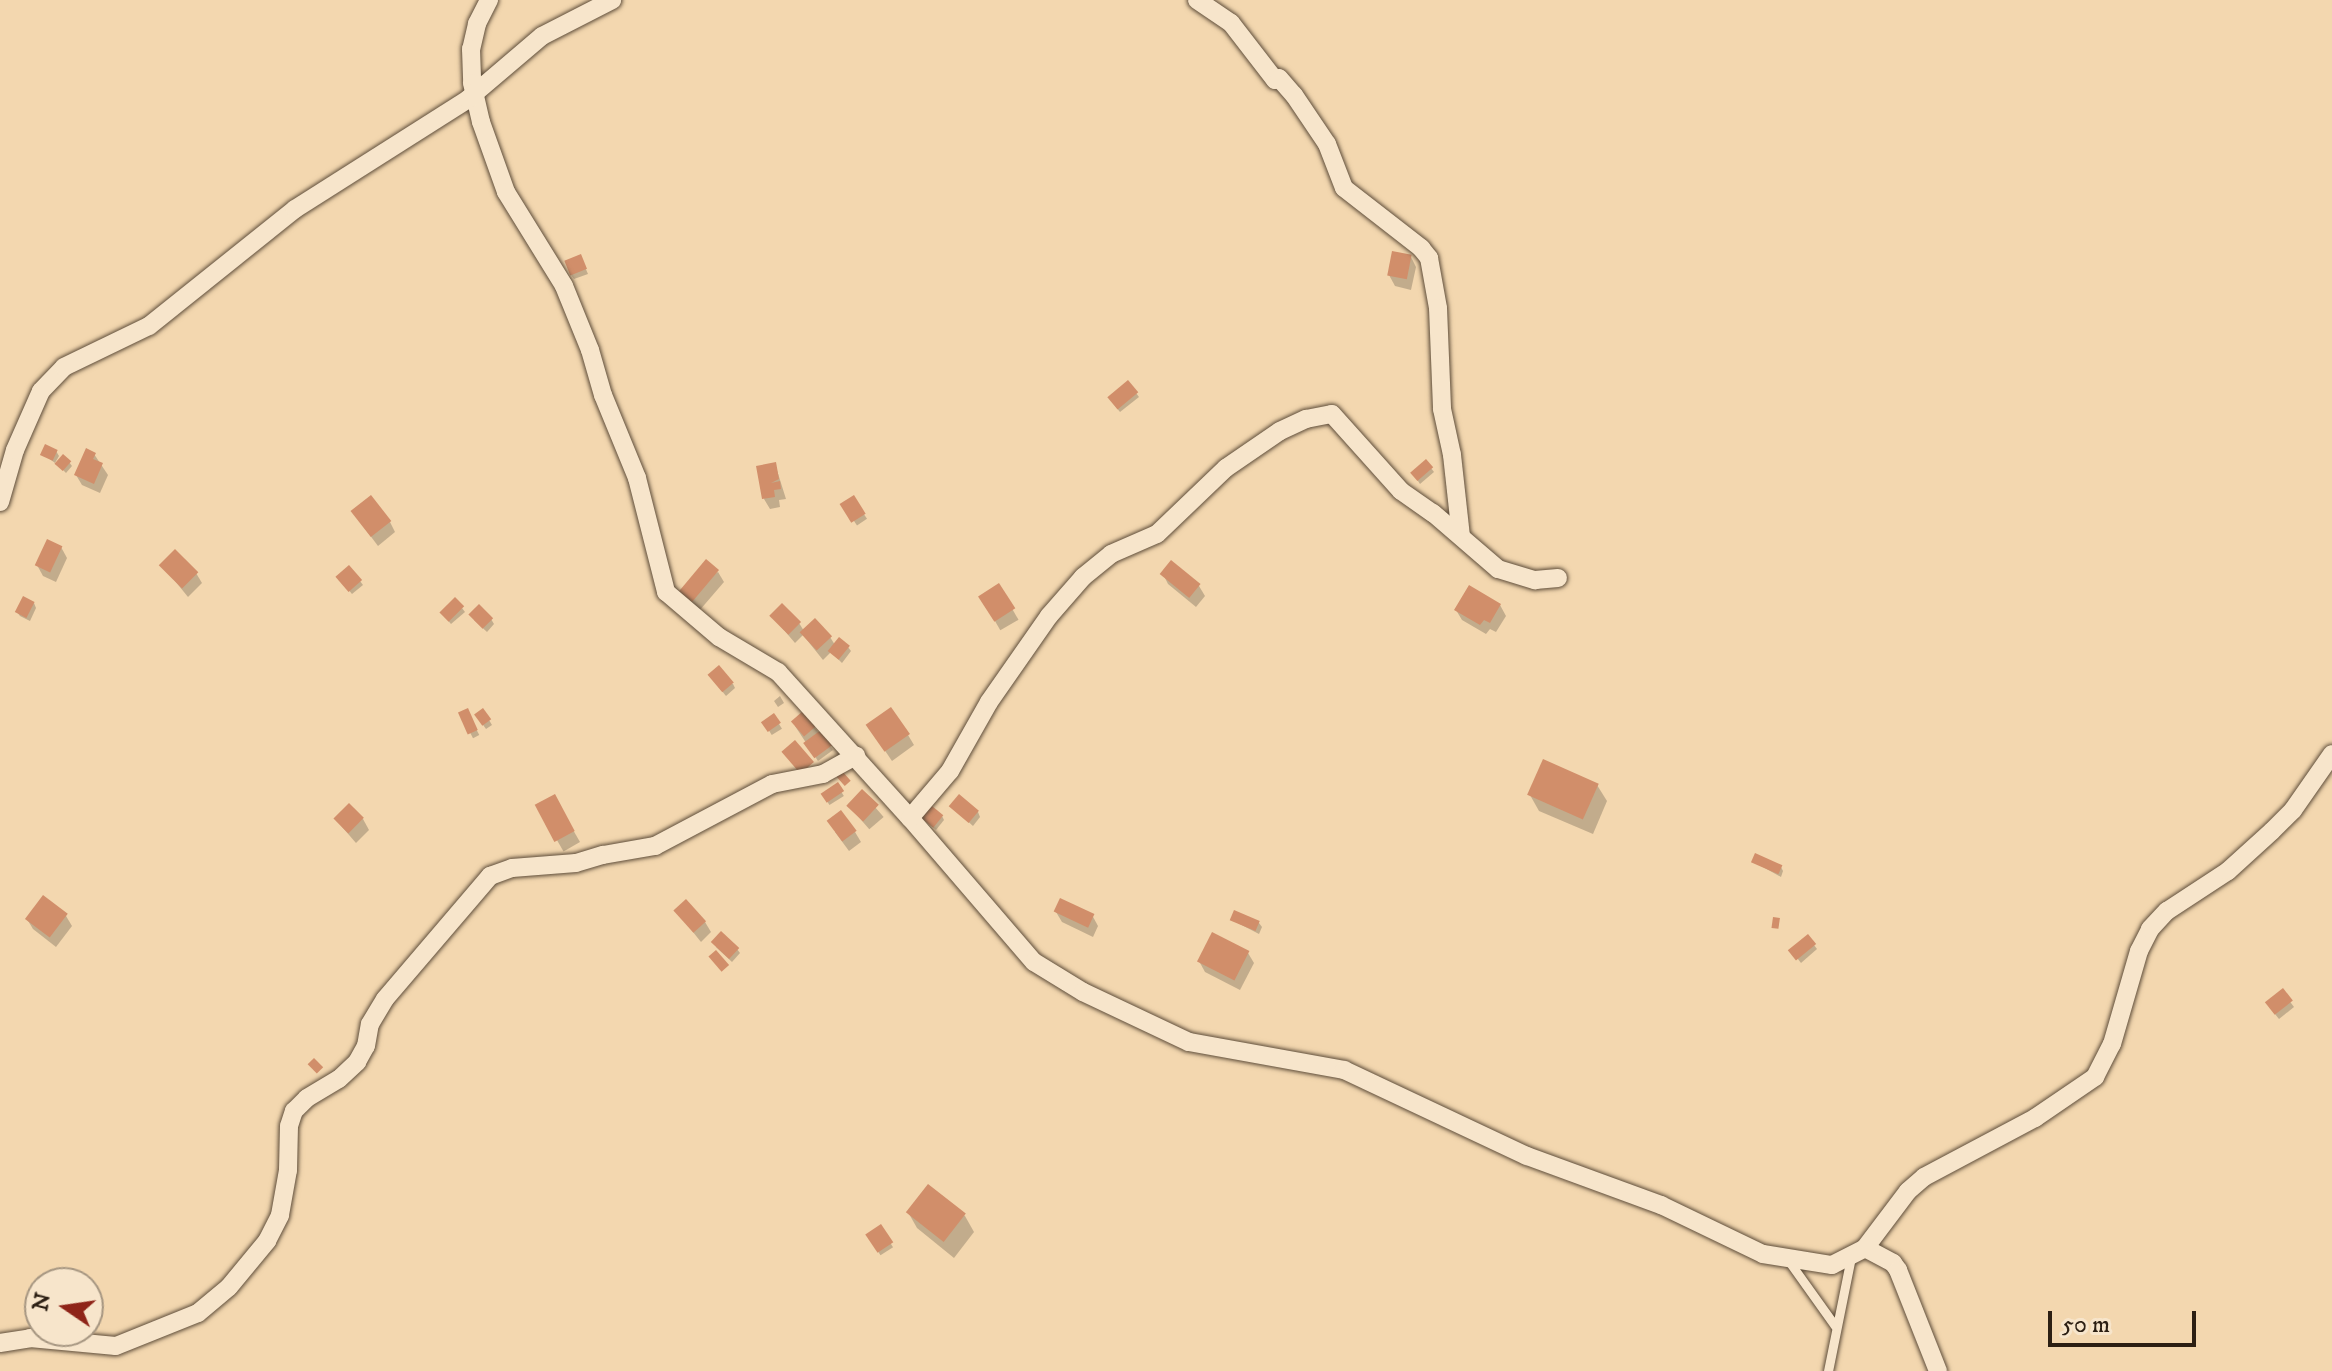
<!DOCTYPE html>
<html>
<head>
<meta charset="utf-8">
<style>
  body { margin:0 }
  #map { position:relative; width:2332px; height:1371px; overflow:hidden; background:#f3d7af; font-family:"IM FELL DW Pica",serif }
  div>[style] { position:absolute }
  .shadow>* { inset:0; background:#0003; transform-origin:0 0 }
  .building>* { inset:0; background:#d18e6a; transform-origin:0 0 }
  .roads { filter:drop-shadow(0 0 2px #5e4d3a) drop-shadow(0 0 2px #5e4d3a) }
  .service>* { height:9px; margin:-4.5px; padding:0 4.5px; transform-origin:4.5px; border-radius:4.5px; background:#f7e5cb }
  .minor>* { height:18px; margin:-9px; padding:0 9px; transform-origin:9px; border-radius:9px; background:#f7e5cb }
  span { translate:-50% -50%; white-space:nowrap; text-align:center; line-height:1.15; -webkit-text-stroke:6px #f7e5cb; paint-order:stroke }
  .north { position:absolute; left:24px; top:1267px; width:80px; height:80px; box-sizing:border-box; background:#f7e5cb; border:2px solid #a69681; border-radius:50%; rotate:283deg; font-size:22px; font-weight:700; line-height:32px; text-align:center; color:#2c1f13 }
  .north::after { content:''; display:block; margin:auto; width:28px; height:36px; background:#8f2418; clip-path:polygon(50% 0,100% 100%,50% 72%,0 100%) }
  .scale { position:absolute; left:2048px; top:1311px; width:148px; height:36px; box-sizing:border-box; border:4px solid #2c1f13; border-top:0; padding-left:10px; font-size:24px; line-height:28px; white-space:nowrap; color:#2c1f13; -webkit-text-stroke:6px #f7e5cb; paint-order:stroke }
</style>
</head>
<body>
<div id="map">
  <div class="shadow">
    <i style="clip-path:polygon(1411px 257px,1416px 267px,1411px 290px,1395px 286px,1389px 275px)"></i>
    <i style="clip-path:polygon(582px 260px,588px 274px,574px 279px,571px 275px)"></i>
    <i style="clip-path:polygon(1136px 393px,1139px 397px,1120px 412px,1112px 402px)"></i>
    <i style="clip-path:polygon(56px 451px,59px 456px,55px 463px,43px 454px)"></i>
    <i style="clip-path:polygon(94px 454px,108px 475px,100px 493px,82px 485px,76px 475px)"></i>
    <i style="clip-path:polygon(69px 462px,72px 466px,66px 473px,57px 464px)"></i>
    <i style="clip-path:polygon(775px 464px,786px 499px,779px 500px,780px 507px,770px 509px,764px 499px)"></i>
    <i style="clip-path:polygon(1431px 468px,1434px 472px,1420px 484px,1416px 478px)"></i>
    <i style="left:853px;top:498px;width:25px;height:12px;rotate:56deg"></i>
    <i style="clip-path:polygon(360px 522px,390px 522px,395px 532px,378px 546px)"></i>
    <i style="clip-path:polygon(61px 547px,67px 558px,56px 582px,43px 576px,37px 565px)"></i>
    <i style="clip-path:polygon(162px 565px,196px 573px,202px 583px,188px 597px)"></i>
    <i style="clip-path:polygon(718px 572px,724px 582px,699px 611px,682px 591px)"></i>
    <i style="clip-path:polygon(1163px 574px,1199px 586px,1205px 596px,1196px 607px,1168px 584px)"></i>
    <i style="clip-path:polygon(341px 581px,360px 581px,363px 585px,352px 594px)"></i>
    <i style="left:999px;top:586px;width:39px;height:21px;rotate:60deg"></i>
    <i style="clip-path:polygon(34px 603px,36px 608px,30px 621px,20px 616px,17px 612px)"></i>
    <i style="clip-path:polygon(1500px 605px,1506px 616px,1496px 632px,1490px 629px,1486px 634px,1462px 620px,1456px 610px)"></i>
    <i style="clip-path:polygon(462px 608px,465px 612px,451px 624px,444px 616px)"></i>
    <i style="clip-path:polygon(772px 616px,799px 623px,804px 631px,830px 637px,835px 645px,848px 647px,851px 651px,842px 663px,831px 652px,823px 660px,803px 635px,795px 643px)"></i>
    <i style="clip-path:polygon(491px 619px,494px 624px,487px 632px,474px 620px)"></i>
    <i style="clip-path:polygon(713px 680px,733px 684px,735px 688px,726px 696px)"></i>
    <i style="clip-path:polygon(780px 696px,784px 703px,778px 707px,774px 701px)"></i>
    <i style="clip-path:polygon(483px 710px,492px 725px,486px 729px,476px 715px)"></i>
    <i style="left:467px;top:711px;width:27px;height:7px;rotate:63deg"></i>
    <i style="left:774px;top:716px;width:15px;height:12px;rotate:58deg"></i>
    <i style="clip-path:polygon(795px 726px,814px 727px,833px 750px,818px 761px)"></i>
    <i style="clip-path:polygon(908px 735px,914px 745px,892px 761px,875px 736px)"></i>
    <i style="left:837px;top:785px;width:13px;height:17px;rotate:58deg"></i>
    <i style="clip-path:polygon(1597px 785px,1607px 801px,1593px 834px,1539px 811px,1530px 795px)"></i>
    <i style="left:862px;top:792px;width:33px;height:19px;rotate:49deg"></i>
    <i style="left:554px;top:797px;width:52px;height:19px;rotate:60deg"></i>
    <i style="clip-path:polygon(952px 807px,978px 812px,980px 817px,973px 826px)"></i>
    <i style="clip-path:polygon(919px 815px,942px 816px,944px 820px,936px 830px)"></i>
    <i style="clip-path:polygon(363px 819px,369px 830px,356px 843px,336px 820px)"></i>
    <i style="clip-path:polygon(835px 832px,855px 832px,861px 842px,849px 851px)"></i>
    <i style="clip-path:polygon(1754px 862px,1781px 867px,1783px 871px,1781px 877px)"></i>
    <i style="clip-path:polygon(676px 911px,705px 922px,711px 932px,701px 942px)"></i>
    <i style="clip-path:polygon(1056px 912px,1092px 915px,1098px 926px,1093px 937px,1062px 922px)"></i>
    <i style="clip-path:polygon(66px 916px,72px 926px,56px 947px,33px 929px,27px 919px)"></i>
    <i style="clip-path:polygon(1232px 920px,1259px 923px,1262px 927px,1259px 934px)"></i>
    <i style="clip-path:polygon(1814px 945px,1817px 949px,1801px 963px,1794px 954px)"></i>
    <i style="clip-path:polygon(716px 947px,737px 949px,740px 953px,732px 962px)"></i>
    <i style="clip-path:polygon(1248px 953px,1254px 963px,1240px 990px,1205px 972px,1199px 961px)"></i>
    <i style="clip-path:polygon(2282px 991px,2294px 1007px,2279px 1019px,2270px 1008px)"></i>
    <i style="clip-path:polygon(928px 1186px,965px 1216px,974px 1232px,954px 1258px,917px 1228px,908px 1212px)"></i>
    <i style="left:880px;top:1227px;width:24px;height:15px;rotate:57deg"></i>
  </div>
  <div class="building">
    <i style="left:1392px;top:251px;width:20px;height:25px;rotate:11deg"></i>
    <i style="left:581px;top:254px;width:16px;height:18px;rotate:68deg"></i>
    <i style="left:1128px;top:380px;width:16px;height:27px;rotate:50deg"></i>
    <i style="left:45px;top:444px;width:14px;height:12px;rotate:25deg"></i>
    <i style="clip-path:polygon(86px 448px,96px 453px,93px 459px,103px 463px,94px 484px,74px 475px)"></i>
    <i style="left:63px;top:454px;width:11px;height:13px;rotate:41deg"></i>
    <i style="left:1426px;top:459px;width:11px;height:21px;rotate:49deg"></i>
    <i style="clip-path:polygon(776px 462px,779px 479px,771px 483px,780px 481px,781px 489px,774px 490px,775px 497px,762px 499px,756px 466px)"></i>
    <i style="left:371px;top:495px;width:33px;height:26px;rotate:52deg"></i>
    <i style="left:854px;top:495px;width:22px;height:17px;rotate:58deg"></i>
    <i style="left:47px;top:539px;width:17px;height:29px;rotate:25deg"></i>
    <i style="left:175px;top:549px;width:33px;height:23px;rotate:45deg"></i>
    <i style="left:706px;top:559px;width:17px;height:42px;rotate:40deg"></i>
    <i style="left:1171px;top:560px;width:38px;height:18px;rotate:39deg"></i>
    <i style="left:349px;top:565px;width:20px;height:18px;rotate:49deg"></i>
    <i style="left:999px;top:583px;width:30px;height:25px;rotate:57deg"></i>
    <i style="clip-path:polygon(1469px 585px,1501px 604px,1490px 623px,1484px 620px,1480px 625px,1454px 610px)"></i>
    <i style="left:23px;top:596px;width:13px;height:18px;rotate:27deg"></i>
    <i style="left:455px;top:597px;width:13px;height:22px;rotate:45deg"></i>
    <i style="left:782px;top:603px;width:27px;height:18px;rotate:45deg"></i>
    <i style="left:479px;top:604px;width:20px;height:15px;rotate:45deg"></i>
    <i style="left:815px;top:618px;width:25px;height:21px;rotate:47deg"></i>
    <i style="left:839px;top:637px;width:14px;height:18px;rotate:39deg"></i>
    <i style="left:719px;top:665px;width:23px;height:15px;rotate:50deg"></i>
    <i style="left:891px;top:707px;width:33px;height:31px;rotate:55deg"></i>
    <i style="left:468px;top:708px;width:24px;height:11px;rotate:66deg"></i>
    <i style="left:483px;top:708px;width:14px;height:11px;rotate:54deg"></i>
    <i style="left:803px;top:711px;width:20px;height:16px;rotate:49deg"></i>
    <i style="left:774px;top:713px;width:12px;height:16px;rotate:55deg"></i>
    <i style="left:821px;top:730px;width:19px;height:22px;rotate:54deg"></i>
    <i style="left:795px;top:740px;width:29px;height:18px;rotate:49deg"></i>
    <i style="left:1543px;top:759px;width:61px;height:39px;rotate:24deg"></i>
    <i style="left:842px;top:771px;width:13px;height:8px;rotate:48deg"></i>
    <i style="left:838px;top:782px;width:11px;height:21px;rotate:56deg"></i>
    <i style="left:862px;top:789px;width:23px;height:23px;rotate:43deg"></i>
    <i style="left:555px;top:794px;width:42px;height:23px;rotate:62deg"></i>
    <i style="left:959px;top:794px;width:26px;height:16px;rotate:40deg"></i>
    <i style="left:927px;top:802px;width:21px;height:16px;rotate:39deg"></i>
    <i style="left:349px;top:803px;width:21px;height:22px;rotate:45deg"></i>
    <i style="left:841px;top:810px;width:26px;height:18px;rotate:53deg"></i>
    <i style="left:1755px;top:853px;width:30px;height:10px;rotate:24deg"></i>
    <i style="left:43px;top:895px;width:31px;height:30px;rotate:37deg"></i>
    <i style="left:1060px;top:898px;width:38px;height:15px;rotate:25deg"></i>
    <i style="left:686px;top:899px;width:30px;height:17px;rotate:48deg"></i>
    <i style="left:1234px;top:910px;width:28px;height:11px;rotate:23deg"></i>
    <i style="left:1773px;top:917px;width:7px;height:11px;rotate:8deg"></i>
    <i style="left:721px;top:931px;width:25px;height:15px;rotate:43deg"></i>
    <i style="left:1212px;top:932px;width:42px;height:33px;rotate:27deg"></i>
    <i style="left:1808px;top:934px;width:13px;height:26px;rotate:51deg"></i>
    <i style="left:716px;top:950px;width:20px;height:10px;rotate:49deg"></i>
    <i style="left:2283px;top:988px;width:16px;height:23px;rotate:52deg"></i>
    <i style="left:314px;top:1058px;width:13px;height:9px;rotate:45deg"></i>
    <i style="left:928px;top:1184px;width:48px;height:36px;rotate:38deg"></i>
    <i style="left:881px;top:1224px;width:22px;height:19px;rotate:56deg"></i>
  </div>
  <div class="roads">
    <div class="service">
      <i style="left:1788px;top:1260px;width:81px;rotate:54.5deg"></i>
      <i style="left:1828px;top:1371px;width:116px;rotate:-78.6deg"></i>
    </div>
    <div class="minor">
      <i style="left:489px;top:0;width:27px;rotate:117deg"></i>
      <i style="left:477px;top:24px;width:26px;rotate:103deg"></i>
      <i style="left:471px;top:49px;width:34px;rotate:88deg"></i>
      <i style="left:472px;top:83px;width:40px;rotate:77deg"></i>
      <i style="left:481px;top:122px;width:74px;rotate:70.3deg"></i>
      <i style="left:506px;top:192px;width:110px;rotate:58.3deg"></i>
      <i style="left:564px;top:286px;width:69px;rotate:67.9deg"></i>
      <i style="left:590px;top:350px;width:47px;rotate:73.9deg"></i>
      <i style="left:603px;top:395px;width:90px;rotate:67.7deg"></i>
      <i style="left:637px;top:478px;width:118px;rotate:75.7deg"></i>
      <i style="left:666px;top:592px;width:70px;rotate:40.3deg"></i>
      <i style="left:719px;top:637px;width:69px;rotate:30.7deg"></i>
      <i style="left:778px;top:672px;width:197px;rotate:47.9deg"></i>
      <i style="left:910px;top:818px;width:190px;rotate:49.3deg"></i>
      <i style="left:1034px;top:962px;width:57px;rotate:31.5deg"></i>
      <i style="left:1083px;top:992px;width:117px;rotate:25.3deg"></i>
      <i style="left:1189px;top:1042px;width:158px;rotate:10.2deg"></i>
      <i style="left:1344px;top:1070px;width:202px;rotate:25.2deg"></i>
      <i style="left:1527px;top:1156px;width:143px;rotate:20.1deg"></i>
      <i style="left:1661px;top:1205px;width:113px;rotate:25.7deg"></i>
      <i style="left:1763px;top:1254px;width:70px;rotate:9.1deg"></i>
      <i style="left:1832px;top:1265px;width:37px;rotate:-27deg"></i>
      <i style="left:1865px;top:1248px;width:71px;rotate:-53deg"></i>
      <i style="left:1908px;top:1191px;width:21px;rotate:-41deg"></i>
      <i style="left:1924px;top:1177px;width:126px;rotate:-28deg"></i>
      <i style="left:2035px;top:1118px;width:73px;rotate:-34.3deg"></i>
      <i style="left:2095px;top:1077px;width:37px;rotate:-63deg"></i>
      <i style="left:2112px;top:1044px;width:97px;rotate:-73.8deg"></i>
      <i style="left:2139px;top:951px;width:25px;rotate:-63deg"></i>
      <i style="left:2150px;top:929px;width:25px;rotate:-47deg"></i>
      <i style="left:2167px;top:911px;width:73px;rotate:-33.3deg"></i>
      <i style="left:2228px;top:871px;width:59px;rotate:-42.3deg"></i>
      <i style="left:2272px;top:831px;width:30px;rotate:-45deg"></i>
      <i style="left:2293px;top:810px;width:68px;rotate:-55.1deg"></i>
      <i style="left:1197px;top:0;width:41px;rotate:34.1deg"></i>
      <i style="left:1231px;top:23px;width:72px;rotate:52.3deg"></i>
      <i style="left:1275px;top:80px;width:4px;rotate:-27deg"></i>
      <i style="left:1279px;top:78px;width:23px;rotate:49deg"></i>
      <i style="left:1294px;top:95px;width:59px;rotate:56deg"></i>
      <i style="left:1327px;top:144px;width:47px;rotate:68.9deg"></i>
      <i style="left:1344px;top:188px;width:98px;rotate:37.9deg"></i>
      <i style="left:1421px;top:248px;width:13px;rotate:51deg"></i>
      <i style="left:1429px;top:258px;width:51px;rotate:79.8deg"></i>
      <i style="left:1438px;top:308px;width:101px;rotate:87.7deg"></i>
      <i style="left:1442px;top:409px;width:47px;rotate:77.7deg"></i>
      <i style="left:1452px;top:455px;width:81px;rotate:83.7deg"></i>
      <i style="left:0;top:502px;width:54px;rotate:-73.9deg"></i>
      <i style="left:15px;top:450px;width:64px;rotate:-66.2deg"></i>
      <i style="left:41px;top:391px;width:33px;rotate:-46deg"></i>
      <i style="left:64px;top:367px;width:94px;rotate:-25.8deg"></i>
      <i style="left:149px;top:326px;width:187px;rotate:-38.7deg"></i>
      <i style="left:295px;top:209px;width:205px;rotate:-32.4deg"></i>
      <i style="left:468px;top:99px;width:97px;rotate:-40.4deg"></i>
      <i style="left:542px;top:36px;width:79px;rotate:-27.2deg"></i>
      <i style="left:910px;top:818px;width:62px;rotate:-49.6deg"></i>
      <i style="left:950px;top:771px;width:79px;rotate:-60.5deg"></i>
      <i style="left:989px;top:702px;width:105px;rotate:-55.1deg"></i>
      <i style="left:1049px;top:616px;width:52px;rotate:-48.9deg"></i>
      <i style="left:1083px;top:577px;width:36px;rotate:-39deg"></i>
      <i style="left:1111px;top:554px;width:50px;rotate:-23.5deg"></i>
      <i style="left:1157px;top:534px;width:95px;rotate:-43.7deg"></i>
      <i style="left:1226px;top:468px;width:65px;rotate:-34.4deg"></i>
      <i style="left:1280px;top:431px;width:29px;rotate:-25deg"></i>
      <i style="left:1306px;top:419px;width:26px;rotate:-11deg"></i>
      <i style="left:1332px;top:414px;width:103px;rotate:48.1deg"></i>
      <i style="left:1401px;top:491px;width:39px;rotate:35deg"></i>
      <i style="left:1433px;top:513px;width:86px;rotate:40.7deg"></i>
      <i style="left:1498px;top:569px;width:39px;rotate:17deg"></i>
      <i style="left:1535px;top:580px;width:23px;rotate:-5deg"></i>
      <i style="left:1865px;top:1248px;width:32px;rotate:28deg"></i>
      <i style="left:1893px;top:1263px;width:9px;rotate:54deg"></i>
      <i style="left:1898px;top:1270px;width:109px;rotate:68.4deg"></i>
      <i style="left:0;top:1343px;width:30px;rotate:-9deg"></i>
      <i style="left:30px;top:1338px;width:86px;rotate:5.3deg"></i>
      <i style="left:116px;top:1346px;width:88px;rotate:-21.9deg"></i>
      <i style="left:198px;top:1313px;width:40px;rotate:-40deg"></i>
      <i style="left:229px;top:1287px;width:60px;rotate:-50.4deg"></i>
      <i style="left:267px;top:1241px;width:29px;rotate:-63deg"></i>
      <i style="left:280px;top:1215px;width:46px;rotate:-79.9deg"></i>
      <i style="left:288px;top:1170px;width:44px;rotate:-88.7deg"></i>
      <i style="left:289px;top:1126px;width:16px;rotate:-72deg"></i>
      <i style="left:294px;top:1111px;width:18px;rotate:-45deg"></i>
      <i style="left:307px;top:1098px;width:37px;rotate:-31deg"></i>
      <i style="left:339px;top:1079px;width:25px;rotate:-43deg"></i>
      <i style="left:357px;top:1062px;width:18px;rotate:-61deg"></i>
      <i style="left:366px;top:1046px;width:22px;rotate:-80deg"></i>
      <i style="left:370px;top:1024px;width:29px;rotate:-59deg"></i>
      <i style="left:385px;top:999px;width:162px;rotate:-49.5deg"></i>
      <i style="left:490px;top:876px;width:23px;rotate:-20deg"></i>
      <i style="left:512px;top:868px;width:64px;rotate:-4.5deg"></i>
      <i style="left:576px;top:863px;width:28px;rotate:-17deg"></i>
      <i style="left:603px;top:855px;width:53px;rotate:-9.8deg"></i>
      <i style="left:655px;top:846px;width:132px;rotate:-27.9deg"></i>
      <i style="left:772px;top:784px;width:52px;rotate:-11.1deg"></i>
      <i style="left:823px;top:774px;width:38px;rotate:-29deg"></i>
    </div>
  </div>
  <div class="north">N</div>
  <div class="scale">50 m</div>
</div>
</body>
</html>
